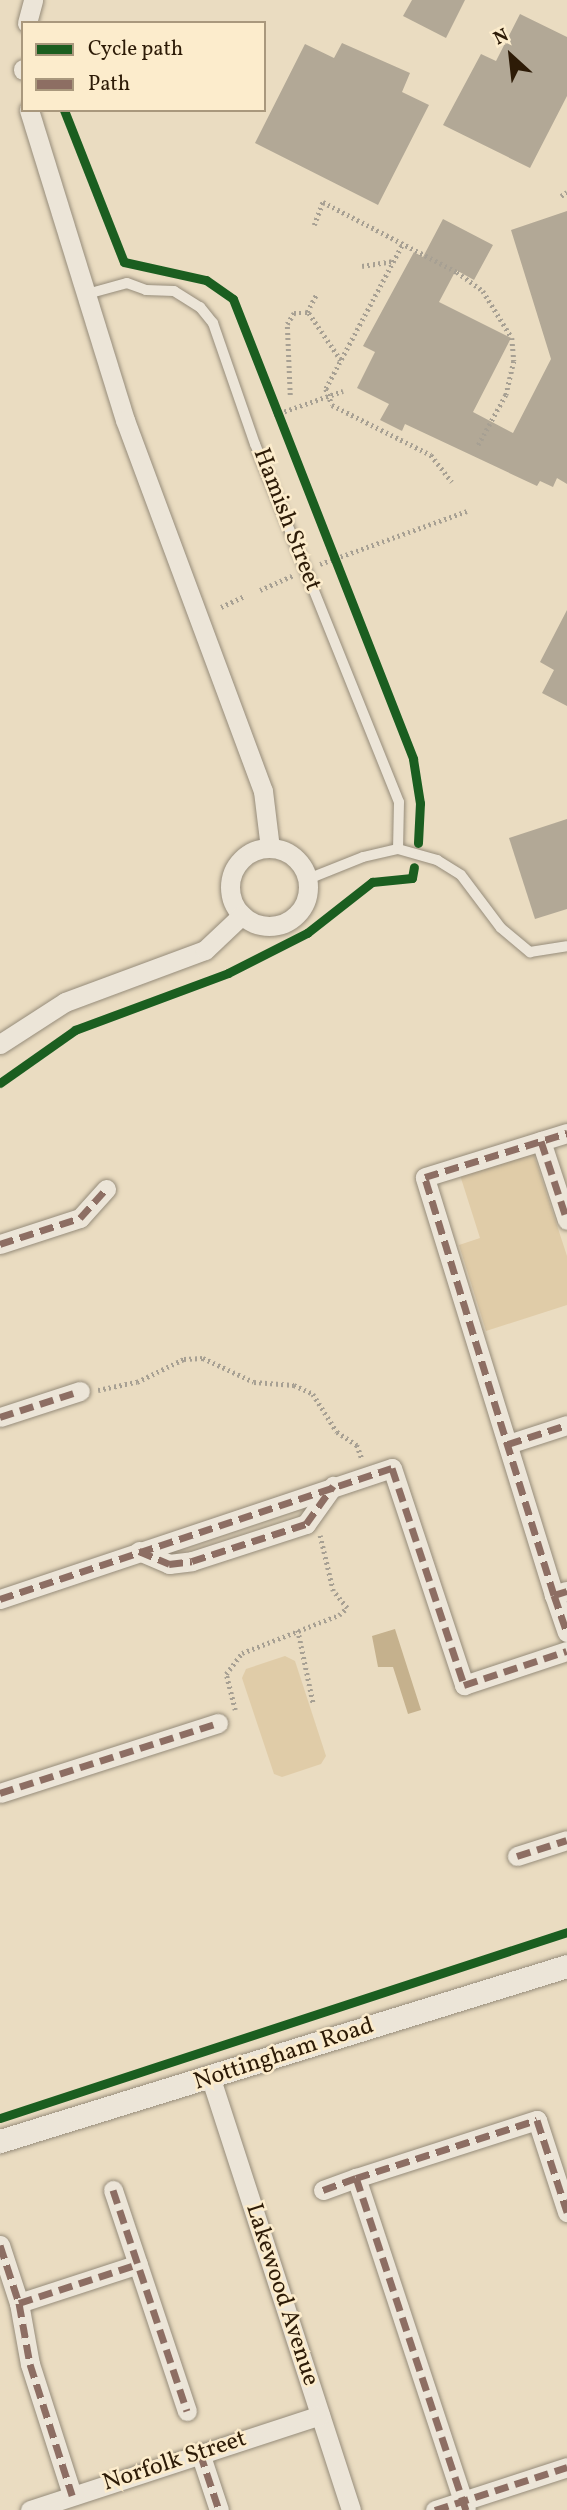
<!DOCTYPE html>
<html>
<head>
<meta charset="utf-8">
<style>
  body { margin:0 }
  #map { position:relative; width:567px; height:2510px; overflow:hidden; background:#eadcc1; font-family:Vollkorn,serif }
  div>[style] { position:absolute }
  .green>* { inset:0; background:#e0cca8 }
  .water>* { inset:0; background:#c5b18d }
  .building>* { inset:0; background:#b2a896 }
  .path>* { height:4.5px; margin-top:-2.25px; transform-origin:0; background:repeating-linear-gradient(90deg,#a7a093 0 2px,transparent 0 5.5px) }
  .roads { filter:drop-shadow(0 0 2px #968c7a) drop-shadow(0 0 2px #968c7a) }
  .service>* { height:10px; margin:-5px; padding:0 5px; transform-origin:5px; border-radius:5px; background:#ece5d8 }
  .minor>* { height:19px; margin:-9.5px; padding:0 9.5px; transform-origin:9.5px; border-radius:9.5px; background:#ece5d8 }
  .minor>.ring { margin:-9.5px; padding:0; box-sizing:content-box; background:none; border:19px solid #ece5d8; border-radius:50% }
  .tertiary>* { height:23px; margin:-11.5px; padding:0 11.5px; transform-origin:11.5px; border-radius:11.5px; background:#ece5d8 }
  .quiet>* { height:7px; margin-top:-3.5px; transform-origin:0; background:repeating-linear-gradient(90deg,#8d6e63 0 14px,transparent 0 21px) }
  .cycleway>* { height:9px; margin:-4.5px; padding:0 4.5px; transform-origin:4.5px; border-radius:4.5px; background:#1b5e20 }
  span { translate:-50% -50%; white-space:nowrap; text-align:center; line-height:1.15; -webkit-text-stroke:5px #fceccc; paint-order:stroke }
  .street-label { font-size:24px; color:#2d1b07 }
  .legend { position:absolute; left:21px; top:21px; width:245px; height:91px; box-sizing:border-box; background:#fceccc; border:2px solid #a9987d; margin:0; padding:9px 12px; list-style:none; font-size:21px; color:#2d1b07 }
  .legend li { display:flex; align-items:center; gap:14px; height:35px }
  .legend b { width:35px; border:2px solid #a9987d }
  .north { position:absolute; left:476px; top:21px; width:70px; height:70px; -webkit-text-stroke:5px #fceccc; paint-order:stroke; rotate:333deg; font-size:19px; font-weight:700; line-height:28px; text-align:center; color:#2d1b07 }
  .north::after { content:''; display:block; margin:auto; width:24px; height:32px; background:#2d1b07; clip-path:polygon(50% 0,100% 100%,50% 72%,0 100%) }
</style>
</head>
<body>
<div id="map">
  <div class="green">
    <i style="clip-path:polygon(533px 1152px,567px 1256px,567px 1305px,486px 1331px,459px 1245px,480px 1238px,460px 1175px)"></i>
    <i style="clip-path:polygon(285px 1656px,295px 1661px,326px 1756px,321px 1764px,282px 1777px,274px 1774px,242px 1678px,246px 1669px)"></i>
  </div>
  <div class="water">
    <i style="clip-path:polygon(395px 1629px,421px 1710px,408px 1714px,393px 1667px,378px 1667px,372px 1636px)"></i>
  </div>
  <div class="building">
    <i style="clip-path:polygon(412px 0,465px 0,446px 38px,403px 16px)"></i>
    <i style="clip-path:polygon(520px 14px,567px 37px,567px 96px,530px 168px,443px 125px,481px 54px,496px 61px)"></i>
    <i style="clip-path:polygon(342px 43px,410px 73px,402px 92px,429px 105px,378px 205px,255px 143px,305px 44px,334px 58px)"></i>
    <i style="clip-path:polygon(567px 211px,567px 484px,557px 478px,553px 487px,540px 481px,537px 486px,405px 424px,402px 431px,380px 420px,389px 404px,357px 388px,375px 352px,363px 346px,414px 252px,423px 257px,443px 219px,493px 245px,474px 280px,456px 270px,439px 302px,511px 338px,473px 412px,513px 433px,551px 359px,511px 230px)"></i>
    <i style="clip-path:polygon(567px 610px,567px 706px,542px 693px,554px 670px,540px 662px)"></i>
    <i style="clip-path:polygon(567px 819px,567px 909px,535px 919px,509px 838px)"></i>
  </div>
  <div class="path">
    <i style="left:561px;top:196px;width:7px;rotate:-34deg"></i>
    <i style="left:314px;top:225px;width:25px;rotate:-69deg"></i>
    <i style="left:323px;top:202px;width:151px;rotate:27.6deg"></i>
    <i style="left:457px;top:272px;width:32px;rotate:36deg"></i>
    <i style="left:483px;top:291px;width:55px;rotate:58.3deg"></i>
    <i style="left:512px;top:338px;width:23px;rotate:85deg"></i>
    <i style="left:514px;top:361px;width:35px;rotate:103deg"></i>
    <i style="left:506px;top:395px;width:58px;rotate:118.8deg"></i>
    <i style="left:402px;top:246px;width:162px;rotate:118deg"></i>
    <i style="left:326px;top:389px;width:17px;rotate:69deg"></i>
    <i style="left:332px;top:405px;width:111px;rotate:26.8deg"></i>
    <i style="left:431px;top:455px;width:34px;rotate:52deg"></i>
    <i style="left:362px;top:266px;width:32px;rotate:-9deg"></i>
    <i style="left:307px;top:312px;width:19px;rotate:-62deg"></i>
    <i style="left:290px;top:395px;width:71px;rotate:-92.4deg"></i>
    <i style="left:287px;top:324px;width:13px;rotate:-58deg"></i>
    <i style="left:294px;top:313px;width:15px"></i>
    <i style="left:309px;top:313px;width:57px;rotate:55.8deg"></i>
    <i style="left:274px;top:415px;width:73px;rotate:-19.2deg"></i>
    <i style="left:320px;top:564px;width:156px;rotate:-19.8deg"></i>
    <i style="left:260px;top:590px;width:37px;rotate:-24deg"></i>
    <i style="left:221px;top:607px;width:26px;rotate:-25deg"></i>
    <i style="left:98px;top:1390px;width:40px;rotate:-12deg"></i>
    <i style="left:137px;top:1382px;width:52px;rotate:-26.1deg"></i>
    <i style="left:184px;top:1359px;width:19px;rotate:-3deg"></i>
    <i style="left:203px;top:1358px;width:56px;rotate:25.2deg"></i>
    <i style="left:254px;top:1382px;width:40px;rotate:4.3deg"></i>
    <i style="left:294px;top:1385px;width:21px;rotate:25deg"></i>
    <i style="left:313px;top:1394px;width:45px;rotate:57.7deg"></i>
    <i style="left:337px;top:1432px;width:24px;rotate:33deg"></i>
    <i style="left:357px;top:1445px;width:15px;rotate:70deg"></i>
    <i style="left:298px;top:1630px;width:74px;rotate:78.2deg"></i>
    <i style="left:235px;top:1710px;width:37px;rotate:-104deg"></i>
    <i style="left:226px;top:1674px;width:26px;rotate:-53deg"></i>
    <i style="left:242px;top:1653px;width:104px;rotate:-21.4deg"></i>
    <i style="left:339px;top:1615px;width:11px;rotate:-41deg"></i>
    <i style="left:347px;top:1608px;width:22px;rotate:-129deg"></i>
    <i style="left:333px;top:1591px;width:57px;rotate:-103.3deg"></i>
  </div>
  <div class="roads">
    <div class="service">
      <i style="left:87px;top:294px;width:41px;rotate:-15.4deg"></i>
      <i style="left:127px;top:283px;width:20px;rotate:20deg"></i>
      <i style="left:146px;top:290px;width:28px;rotate:2deg"></i>
      <i style="left:174px;top:291px;width:31px;rotate:32deg"></i>
      <i style="left:200px;top:307px;width:21px;rotate:51deg"></i>
      <i style="left:213px;top:323px;width:128px;rotate:70.9deg"></i>
      <i style="left:255px;top:444px;width:386px;rotate:68.1deg"></i>
      <i style="left:399px;top:802px;width:47px;rotate:91.2deg"></i>
      <i style="left:308px;top:879px;width:59px;rotate:-21.8deg"></i>
      <i style="left:363px;top:857px;width:36px;rotate:-13deg"></i>
      <i style="left:398px;top:849px;width:41px;rotate:15.8deg"></i>
      <i style="left:437px;top:860px;width:28px;rotate:32deg"></i>
      <i style="left:461px;top:875px;width:66px;rotate:53deg"></i>
      <i style="left:501px;top:928px;width:38px;rotate:40deg"></i>
      <i style="left:530px;top:952px;width:37px;rotate:-9deg"></i>
    </div>
    <div class="minor">
      <i style="left:27px;top:23px;width:24px;rotate:-75deg"></i>
      <i style="left:23px;top:69px;width:1px;rotate:90deg"></i>
      <i style="left:29px;top:110px;width:325px;rotate:72.8deg"></i>
      <i style="left:125px;top:420px;width:396px;rotate:69.6deg"></i>
      <i style="left:263px;top:791px;width:57px;rotate:83deg"></i>
      <i class="ring" style="left:230px;top:848px;width:59px;height:59px"></i>
      <i style="left:0;top:1044px;width:77px;rotate:-32.9deg"></i>
      <i style="left:65px;top:1002px;width:149px;rotate:-20.4deg"></i>
      <i style="left:205px;top:950px;width:51px;rotate:-43.4deg"></i>
      <i style="left:541px;top:1141px;width:83px;rotate:71.8deg"></i>
      <i style="left:0;top:1244px;width:84px;rotate:-18deg"></i>
      <i style="left:80px;top:1218px;width:39px;rotate:-48deg"></i>
      <i style="left:0;top:1417px;width:84px;rotate:-18deg"></i>
      <i style="left:508px;top:1444px;width:62px;rotate:-17.9deg"></i>
      <i style="left:139px;top:1551px;width:33px;rotate:23deg"></i>
      <i style="left:169px;top:1564px;width:23px;rotate:-7deg"></i>
      <i style="left:192px;top:1561px;width:120px;rotate:-18deg"></i>
      <i style="left:306px;top:1524px;width:47px;rotate:-54.6deg"></i>
      <i style="left:566px;top:1591px;width:13px;rotate:162deg"></i>
      <i style="left:554px;top:1595px;width:39px;rotate:71deg"></i>
      <i style="left:554px;top:1595px;width:437px;rotate:-107.2deg"></i>
      <i style="left:425px;top:1177px;width:149px;rotate:-17.2deg"></i>
      <i style="left:0;top:1599px;width:413px;rotate:-18.5deg"></i>
      <i style="left:392px;top:1468px;width:229px;rotate:71.6deg"></i>
      <i style="left:464px;top:1685px;width:108px;rotate:-18.3deg"></i>
      <i style="left:0;top:1793px;width:229px;rotate:-17.8deg"></i>
      <i style="left:517px;top:1856px;width:52px;rotate:-17.7deg"></i>
      <i style="left:211px;top:2079px;width:453px;rotate:72deg"></i>
      <i style="left:113px;top:2190px;width:233px;rotate:71.5deg"></i>
      <i style="left:323px;top:2190px;width:35px;rotate:-20deg"></i>
      <i style="left:0;top:2245px;width:61px;rotate:71.9deg"></i>
      <i style="left:19px;top:2303px;width:62px;rotate:79.8deg"></i>
      <i style="left:30px;top:2364px;width:138px;rotate:72.2deg"></i>
      <i style="left:19px;top:2303px;width:125px;rotate:-18.1deg"></i>
      <i style="left:200px;top:2453px;width:60px;rotate:71.6deg"></i>
      <i style="left:30px;top:2510px;width:305px;rotate:-18.1deg"></i>
      <i style="left:435px;top:2510px;width:139px;rotate:-18deg"></i>
      <i style="left:466px;top:2510px;width:350px;rotate:-108.3deg"></i>
      <i style="left:356px;top:2178px;width:190px;rotate:-17.8deg"></i>
      <i style="left:537px;top:2120px;width:97px;rotate:71.9deg"></i>
    </div>
    <div class="tertiary">
      <i style="left:0;top:2141px;width:593px;rotate:-17.15deg"></i>
    </div>
  </div>
  <div class="quiet">
    <i style="left:541px;top:1141px;width:83px;rotate:71.8deg"></i>
    <i style="left:0;top:1244px;width:84px;rotate:-18deg"></i>
    <i style="left:80px;top:1218px;width:39px;rotate:-48deg"></i>
    <i style="left:0;top:1417px;width:84px;rotate:-18deg"></i>
    <i style="left:508px;top:1444px;width:62px;rotate:-17.9deg"></i>
    <i style="left:139px;top:1551px;width:33px;rotate:23deg"></i>
    <i style="left:169px;top:1564px;width:23px;rotate:-7deg"></i>
    <i style="left:192px;top:1561px;width:120px;rotate:-18deg"></i>
    <i style="left:306px;top:1524px;width:47px;rotate:-54.6deg"></i>
    <i style="left:567px;top:1591px;width:14px;rotate:163deg"></i>
    <i style="left:554px;top:1595px;width:39px;rotate:71deg"></i>
    <i style="left:554px;top:1595px;width:437px;rotate:-107.2deg"></i>
    <i style="left:425px;top:1177px;width:149px;rotate:-17.2deg"></i>
    <i style="left:0;top:1599px;width:413px;rotate:-18.5deg"></i>
    <i style="left:392px;top:1468px;width:229px;rotate:71.6deg"></i>
    <i style="left:464px;top:1685px;width:108px;rotate:-18.3deg"></i>
    <i style="left:0;top:1793px;width:229px;rotate:-17.8deg"></i>
    <i style="left:517px;top:1856px;width:52px;rotate:-17.7deg"></i>
    <i style="left:113px;top:2190px;width:233px;rotate:71.5deg"></i>
    <i style="left:323px;top:2190px;width:35px;rotate:-20deg"></i>
    <i style="left:0;top:2245px;width:61px;rotate:71.9deg"></i>
    <i style="left:19px;top:2303px;width:62px;rotate:79.8deg"></i>
    <i style="left:30px;top:2364px;width:138px;rotate:72.2deg"></i>
    <i style="left:19px;top:2303px;width:125px;rotate:-18.1deg"></i>
    <i style="left:200px;top:2453px;width:60px;rotate:71.6deg"></i>
    <i style="left:435px;top:2510px;width:139px;rotate:-18deg"></i>
    <i style="left:466px;top:2510px;width:350px;rotate:-108.3deg"></i>
    <i style="left:356px;top:2178px;width:190px;rotate:-17.8deg"></i>
    <i style="left:537px;top:2120px;width:97px;rotate:71.9deg"></i>
  </div>
  <div class="cycleway">
    <i style="left:64px;top:110px;width:163px;rotate:68.5deg"></i>
    <i style="left:124px;top:262px;width:84px;rotate:12.4deg"></i>
    <i style="left:206px;top:280px;width:33px;rotate:35deg"></i>
    <i style="left:233px;top:299px;width:494px;rotate:68.6deg"></i>
    <i style="left:413px;top:759px;width:45px;rotate:81deg"></i>
    <i style="left:420px;top:803px;width:40px;rotate:92.9deg"></i>
    <i style="left:0;top:1083px;width:92px;rotate:-35.2deg"></i>
    <i style="left:75px;top:1030px;width:163px;rotate:-20.4deg"></i>
    <i style="left:228px;top:973px;width:89px;rotate:-26.9deg"></i>
    <i style="left:307px;top:933px;width:83px;rotate:-38.1deg"></i>
    <i style="left:372px;top:882px;width:40px;rotate:-5.7deg"></i>
    <i style="left:412px;top:878px;width:11px;rotate:-80deg"></i>
    <i style="left:0;top:2118px;width:597px;rotate:-18.16deg"></i>
  </div>
  <div class="street-label">
    <span style="left:286px;top:520px;rotate:69deg">Hamish Street</span>
    <span style="left:284px;top:2055px;rotate:-18deg">Nottingham Road</span>
    <span style="left:281px;top:2295px;rotate:72deg">Lakewood Avenue</span>
    <span style="left:175px;top:2462px;rotate:-18deg">Norfolk Street</span>
  </div>
  <ul class="legend">
  <li><b style="height:9px;background:#1b5e20"></b>Cycle path</li>
  <li><b style="height:9px;background:#8d6e63"></b>Path</li>
  </ul>
  <div class="north">N</div>
</div>
</body>
</html>
